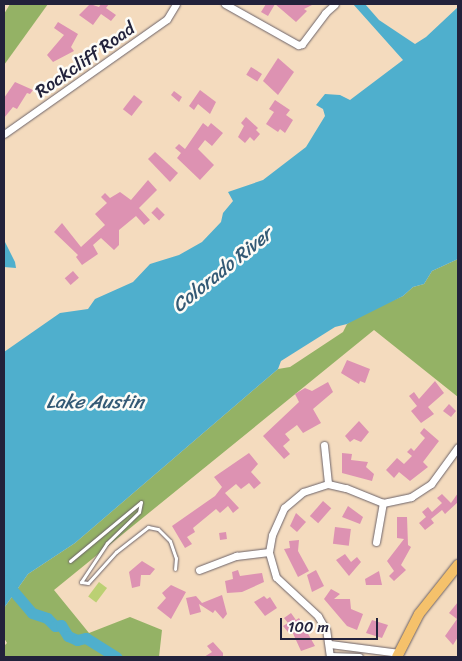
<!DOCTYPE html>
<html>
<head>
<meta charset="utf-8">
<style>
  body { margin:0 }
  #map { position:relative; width:462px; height:661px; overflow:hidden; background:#f4dbbe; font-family:Sriracha,sans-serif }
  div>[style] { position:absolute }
  .green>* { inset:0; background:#bbd073; transform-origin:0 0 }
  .forest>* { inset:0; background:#94b265 }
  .water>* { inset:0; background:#4fafcd }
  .river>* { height:11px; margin:-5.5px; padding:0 5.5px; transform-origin:5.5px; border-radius:5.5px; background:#4fafcd }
  .building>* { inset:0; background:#dd92b2; transform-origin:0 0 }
  .roads { filter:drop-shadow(0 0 1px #6c6369) drop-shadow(0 0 1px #6c6369) }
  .service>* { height:3px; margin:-1.5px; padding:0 1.5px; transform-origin:1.5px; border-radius:1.5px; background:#fff }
  .minor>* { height:7px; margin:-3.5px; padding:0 3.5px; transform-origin:3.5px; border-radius:3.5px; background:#fff }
  .primary>* { height:10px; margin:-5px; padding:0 5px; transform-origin:5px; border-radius:5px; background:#f5c16b }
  span { translate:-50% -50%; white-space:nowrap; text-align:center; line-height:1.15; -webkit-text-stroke:5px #fdfcf7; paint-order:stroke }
  .street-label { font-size:18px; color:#22223b }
  .water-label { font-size:19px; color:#345a75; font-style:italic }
  .frame { position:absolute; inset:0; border:5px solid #22223b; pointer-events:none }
  .scale { position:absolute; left:280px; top:618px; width:98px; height:22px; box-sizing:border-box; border:2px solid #22223b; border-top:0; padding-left:6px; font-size:15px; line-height:18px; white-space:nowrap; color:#22223b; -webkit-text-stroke:4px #fdfcf7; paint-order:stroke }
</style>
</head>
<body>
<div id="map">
  <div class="green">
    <i style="left:99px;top:582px;width:10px;height:18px;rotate:37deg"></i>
  </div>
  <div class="forest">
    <i style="clip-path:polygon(10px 4px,48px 4px,4px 65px,4px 14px)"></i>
    <i style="clip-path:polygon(458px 259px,458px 397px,374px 330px,54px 590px,89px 633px,130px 617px,162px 630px,159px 657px,4px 657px,4px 646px,7px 643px,4px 638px,4px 608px,28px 574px,75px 543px,278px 369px,290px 367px,343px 332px,347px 324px,363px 313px,403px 296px,413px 287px,424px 284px,432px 271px)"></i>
  </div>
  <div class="water">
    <i style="clip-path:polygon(353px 4px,365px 4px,379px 20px,415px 44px,426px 37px,458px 7px,458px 259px,432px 271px,424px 284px,413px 287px,403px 296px,347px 324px,335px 327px,281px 361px,278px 369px,75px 543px,28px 574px,4px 608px,4px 352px,60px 313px,88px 309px,95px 299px,133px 282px,150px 264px,179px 255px,202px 242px,221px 222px,223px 213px,233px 201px,228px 192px,263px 180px,306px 147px,325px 116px,323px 109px,316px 105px,325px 94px,340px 95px,350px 100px,403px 60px)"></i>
    <i style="clip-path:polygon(4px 240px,15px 262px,16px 268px,4px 267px)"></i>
  </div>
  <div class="river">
    <i style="left:4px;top:580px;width:43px;rotate:49.7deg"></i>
    <i style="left:32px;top:613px;width:16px;rotate:18deg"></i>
    <i style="left:47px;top:618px;width:11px;rotate:45deg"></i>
    <i style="left:55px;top:626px;width:6px;rotate:-9deg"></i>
    <i style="left:61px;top:625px;width:13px;rotate:58deg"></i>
    <i style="left:68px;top:636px;width:10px;rotate:24deg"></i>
    <i style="left:77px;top:640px;width:9px;rotate:-13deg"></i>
    <i style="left:86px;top:638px;width:36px;rotate:32deg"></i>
  </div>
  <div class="building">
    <i style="clip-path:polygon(90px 4px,99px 7px,101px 4px,109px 4px,106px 8px,116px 15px,111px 21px,101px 14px,93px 25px,79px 15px)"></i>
    <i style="clip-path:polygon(266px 4px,314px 4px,304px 9px,307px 11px,296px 22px,275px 4px,268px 16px,261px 12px)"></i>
    <i style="clip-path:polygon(58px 22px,78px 34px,71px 47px,74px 51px,53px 62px,47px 55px,64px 35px,54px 28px)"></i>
    <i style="clip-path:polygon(278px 58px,294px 72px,278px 95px,263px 81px)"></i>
    <i style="left:251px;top:67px;width:13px;height:9px;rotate:32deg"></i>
    <i style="clip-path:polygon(15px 82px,33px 90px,30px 94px,27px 93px,17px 109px,13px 107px,4px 118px,4px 98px)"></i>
    <i style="clip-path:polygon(200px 90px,216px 102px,210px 114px,198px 104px,194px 110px,189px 106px)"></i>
    <i style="clip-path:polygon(174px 91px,182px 97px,179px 102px,171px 95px)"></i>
    <i style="left:134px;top:95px;width:11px;height:18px;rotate:38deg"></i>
    <i style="clip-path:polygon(275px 100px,290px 110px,286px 115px,293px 120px,285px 133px,280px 129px,278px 132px,266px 124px,274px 112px,269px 109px)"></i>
    <i style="clip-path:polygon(246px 117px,258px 128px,256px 130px,260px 134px,254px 141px,250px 137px,245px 143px,238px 137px,244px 126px,241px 123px)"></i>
    <i style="clip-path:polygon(203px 123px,208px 127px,211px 123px,223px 133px,212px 146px,205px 140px,198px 149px,214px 165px,200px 180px,177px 158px,181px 153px,175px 148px,179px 144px,185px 149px)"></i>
    <i style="clip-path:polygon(155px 152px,178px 173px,170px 182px,148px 159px)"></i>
    <i style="clip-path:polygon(148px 180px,157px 190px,139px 208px,150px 220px,144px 225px,136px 216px,119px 230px,119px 245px,114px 250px,101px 238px,93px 245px,98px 254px,82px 265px,76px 257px,78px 255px,54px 232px,62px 223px,81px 247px,105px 225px,95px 214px,107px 203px,101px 197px,105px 193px,110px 198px,120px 192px,131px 200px)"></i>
    <i style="left:157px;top:207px;width:11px;height:8px;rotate:45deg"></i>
    <i style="left:73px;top:271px;width:9px;height:11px;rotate:49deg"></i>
    <i style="clip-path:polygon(347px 360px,370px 369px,365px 383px,360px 381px,359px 384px,341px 373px)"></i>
    <i style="clip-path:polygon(435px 381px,444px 393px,428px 407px,434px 414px,421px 423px,411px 411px,417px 406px,409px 396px,414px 392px,419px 399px)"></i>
    <i style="clip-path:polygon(328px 382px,333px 392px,313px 409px,321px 423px,303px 433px,297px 425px,285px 434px,290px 440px,283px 446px,290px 454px,284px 459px,263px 436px,299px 402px,295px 394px,305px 388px,312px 391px)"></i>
    <i style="clip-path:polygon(449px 404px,456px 411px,451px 417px,443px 411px)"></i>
    <i style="clip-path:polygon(359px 421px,369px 432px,361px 442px,354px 439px,350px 442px,345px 436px)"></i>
    <i style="clip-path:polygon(424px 428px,439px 441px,423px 462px,428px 467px,410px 481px,399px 472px,394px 478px,386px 470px,397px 458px,404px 464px,412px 456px,407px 452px,411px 448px,414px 451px,425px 438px,420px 433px)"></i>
    <i style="clip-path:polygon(249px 453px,258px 464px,251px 472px,261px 483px,254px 489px,249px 483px,241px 489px,236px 484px,225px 493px,239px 508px,233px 513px,228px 506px,220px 513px,216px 509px,193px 528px,195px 532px,187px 537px,192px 544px,185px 548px,172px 526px,215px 496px,222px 487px,214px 477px)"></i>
    <i style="clip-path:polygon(342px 453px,352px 454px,351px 460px,368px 462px,366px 467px,374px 474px,372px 481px,342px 473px)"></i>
    <i style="clip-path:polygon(458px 493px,458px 502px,445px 514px,442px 510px,431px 519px,434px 523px,425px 530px,419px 523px,426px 517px,422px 512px,428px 507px,432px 512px,442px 503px,437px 498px,442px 494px,451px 503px)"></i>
    <i style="left:323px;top:501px;width:11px;height:20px;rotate:41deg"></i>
    <i style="clip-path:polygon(348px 506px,363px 517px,360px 524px,342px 517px)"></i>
    <i style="clip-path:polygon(296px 513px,306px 522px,297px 532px,290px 526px)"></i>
    <i style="clip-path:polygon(397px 517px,407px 517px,408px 545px,411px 547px,401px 565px,406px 570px,394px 581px,389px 576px,394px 571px,387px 561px,404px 539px,397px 538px)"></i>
    <i style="left:335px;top:527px;width:16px;height:17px;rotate:7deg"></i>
    <i style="left:226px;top:532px;width:7px;height:7px;rotate:82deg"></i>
    <i style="clip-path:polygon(299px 540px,298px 551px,309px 571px,298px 577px,284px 549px,290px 548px,289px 541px)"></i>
    <i style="clip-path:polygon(345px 554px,351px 562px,357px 557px,361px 562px,349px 576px,336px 560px)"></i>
    <i style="clip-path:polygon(142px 561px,155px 569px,150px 575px,141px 575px,140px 586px,132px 588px,129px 572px)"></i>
    <i style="clip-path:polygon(238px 570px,240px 576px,262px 573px,264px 582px,242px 592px,227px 593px,225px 581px,233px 579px,232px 572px)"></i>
    <i style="clip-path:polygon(316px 570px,324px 586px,312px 592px,307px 575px)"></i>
    <i style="clip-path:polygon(379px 571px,382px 585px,366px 585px,365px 579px)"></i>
    <i style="clip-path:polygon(171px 585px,186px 592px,171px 619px,157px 608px,166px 598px,162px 593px)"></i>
    <i style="clip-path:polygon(331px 589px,340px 594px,334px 599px,350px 599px,351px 609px,363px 614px,357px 630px,347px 626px,324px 599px)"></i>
    <i style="clip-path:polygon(222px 595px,227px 614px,223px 619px,215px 610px,213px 613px,199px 604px,201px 612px,190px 615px,186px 598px,196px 596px,202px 603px)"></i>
    <i style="clip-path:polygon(264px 596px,267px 599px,270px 597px,277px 608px,265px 616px,254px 602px)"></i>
    <i style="clip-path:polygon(458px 602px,458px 637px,453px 645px,445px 636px,457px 619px,449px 613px)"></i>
    <i style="clip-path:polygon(291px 613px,296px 620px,299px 618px,315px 646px,301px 651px,291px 629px,288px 632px,283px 626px,288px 623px,284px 618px)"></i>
    <i style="clip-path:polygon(372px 620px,388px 625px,382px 638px,366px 633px)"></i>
    <i style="clip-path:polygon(213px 642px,223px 653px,223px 657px,204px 657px,212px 652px,207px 646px)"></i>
  </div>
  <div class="roads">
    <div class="service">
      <i style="left:70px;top:561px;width:92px;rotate:-39.7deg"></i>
      <i style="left:141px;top:502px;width:10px;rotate:101deg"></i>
      <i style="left:139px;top:512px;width:45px;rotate:135.9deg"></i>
      <i style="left:107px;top:543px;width:47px;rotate:123.7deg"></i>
      <i style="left:81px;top:582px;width:7px;rotate:8deg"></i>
      <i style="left:88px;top:583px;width:42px;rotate:-47.9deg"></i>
      <i style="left:116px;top:552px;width:41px;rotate:-38deg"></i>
      <i style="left:148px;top:527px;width:10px;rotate:11deg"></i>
      <i style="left:158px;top:529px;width:17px;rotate:45deg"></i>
      <i style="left:170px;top:541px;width:18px;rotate:71deg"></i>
      <i style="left:176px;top:558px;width:11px;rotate:95deg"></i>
    </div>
    <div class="minor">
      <i style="left:225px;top:4px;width:84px;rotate:29.3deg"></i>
      <i style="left:298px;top:45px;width:4px;rotate:-14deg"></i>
      <i style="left:302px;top:44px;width:39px;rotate:-53deg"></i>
      <i style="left:325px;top:13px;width:13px;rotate:-42deg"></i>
      <i style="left:4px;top:134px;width:199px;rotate:-35.2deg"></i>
      <i style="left:167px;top:19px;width:17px;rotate:-59deg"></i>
      <i style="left:324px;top:445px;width:39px;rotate:84deg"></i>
      <i style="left:376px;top:542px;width:40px;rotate:-80deg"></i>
      <i style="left:199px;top:570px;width:40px;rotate:-21deg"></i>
      <i style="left:236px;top:556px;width:33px;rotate:-7deg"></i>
      <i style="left:330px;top:644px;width:70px;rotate:7.4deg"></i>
      <i style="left:330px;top:656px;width:29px;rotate:2deg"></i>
      <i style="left:330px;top:657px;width:27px;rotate:-98deg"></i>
      <i style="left:326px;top:630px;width:16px;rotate:-120deg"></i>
      <i style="left:318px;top:616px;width:57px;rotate:-137.1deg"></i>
      <i style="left:276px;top:577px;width:26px;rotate:-106deg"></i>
      <i style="left:269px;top:552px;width:17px;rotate:-80deg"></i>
      <i style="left:272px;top:535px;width:30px;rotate:-66deg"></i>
      <i style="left:284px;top:508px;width:25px;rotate:-40deg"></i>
      <i style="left:303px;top:492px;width:26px;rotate:-18deg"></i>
      <i style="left:328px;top:484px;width:18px;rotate:13deg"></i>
      <i style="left:346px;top:488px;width:40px;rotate:22deg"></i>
      <i style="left:383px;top:503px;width:29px;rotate:-12deg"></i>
      <i style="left:411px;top:497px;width:24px;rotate:-33deg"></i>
      <i style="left:431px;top:484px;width:46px;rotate:-53.9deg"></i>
    </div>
    <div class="primary">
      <i style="left:397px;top:657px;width:48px;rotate:-62.9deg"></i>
      <i style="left:419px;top:614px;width:63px;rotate:-51.5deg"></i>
    </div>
  </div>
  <div class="street-label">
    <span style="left:85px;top:60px;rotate:-35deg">Rockcliff Road</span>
  </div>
  <div class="water-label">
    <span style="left:222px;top:270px;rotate:-39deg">Colorado River</span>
    <span style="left:95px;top:402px">Lake Austin</span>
  </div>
  <div class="frame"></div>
  <div class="scale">100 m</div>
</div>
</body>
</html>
